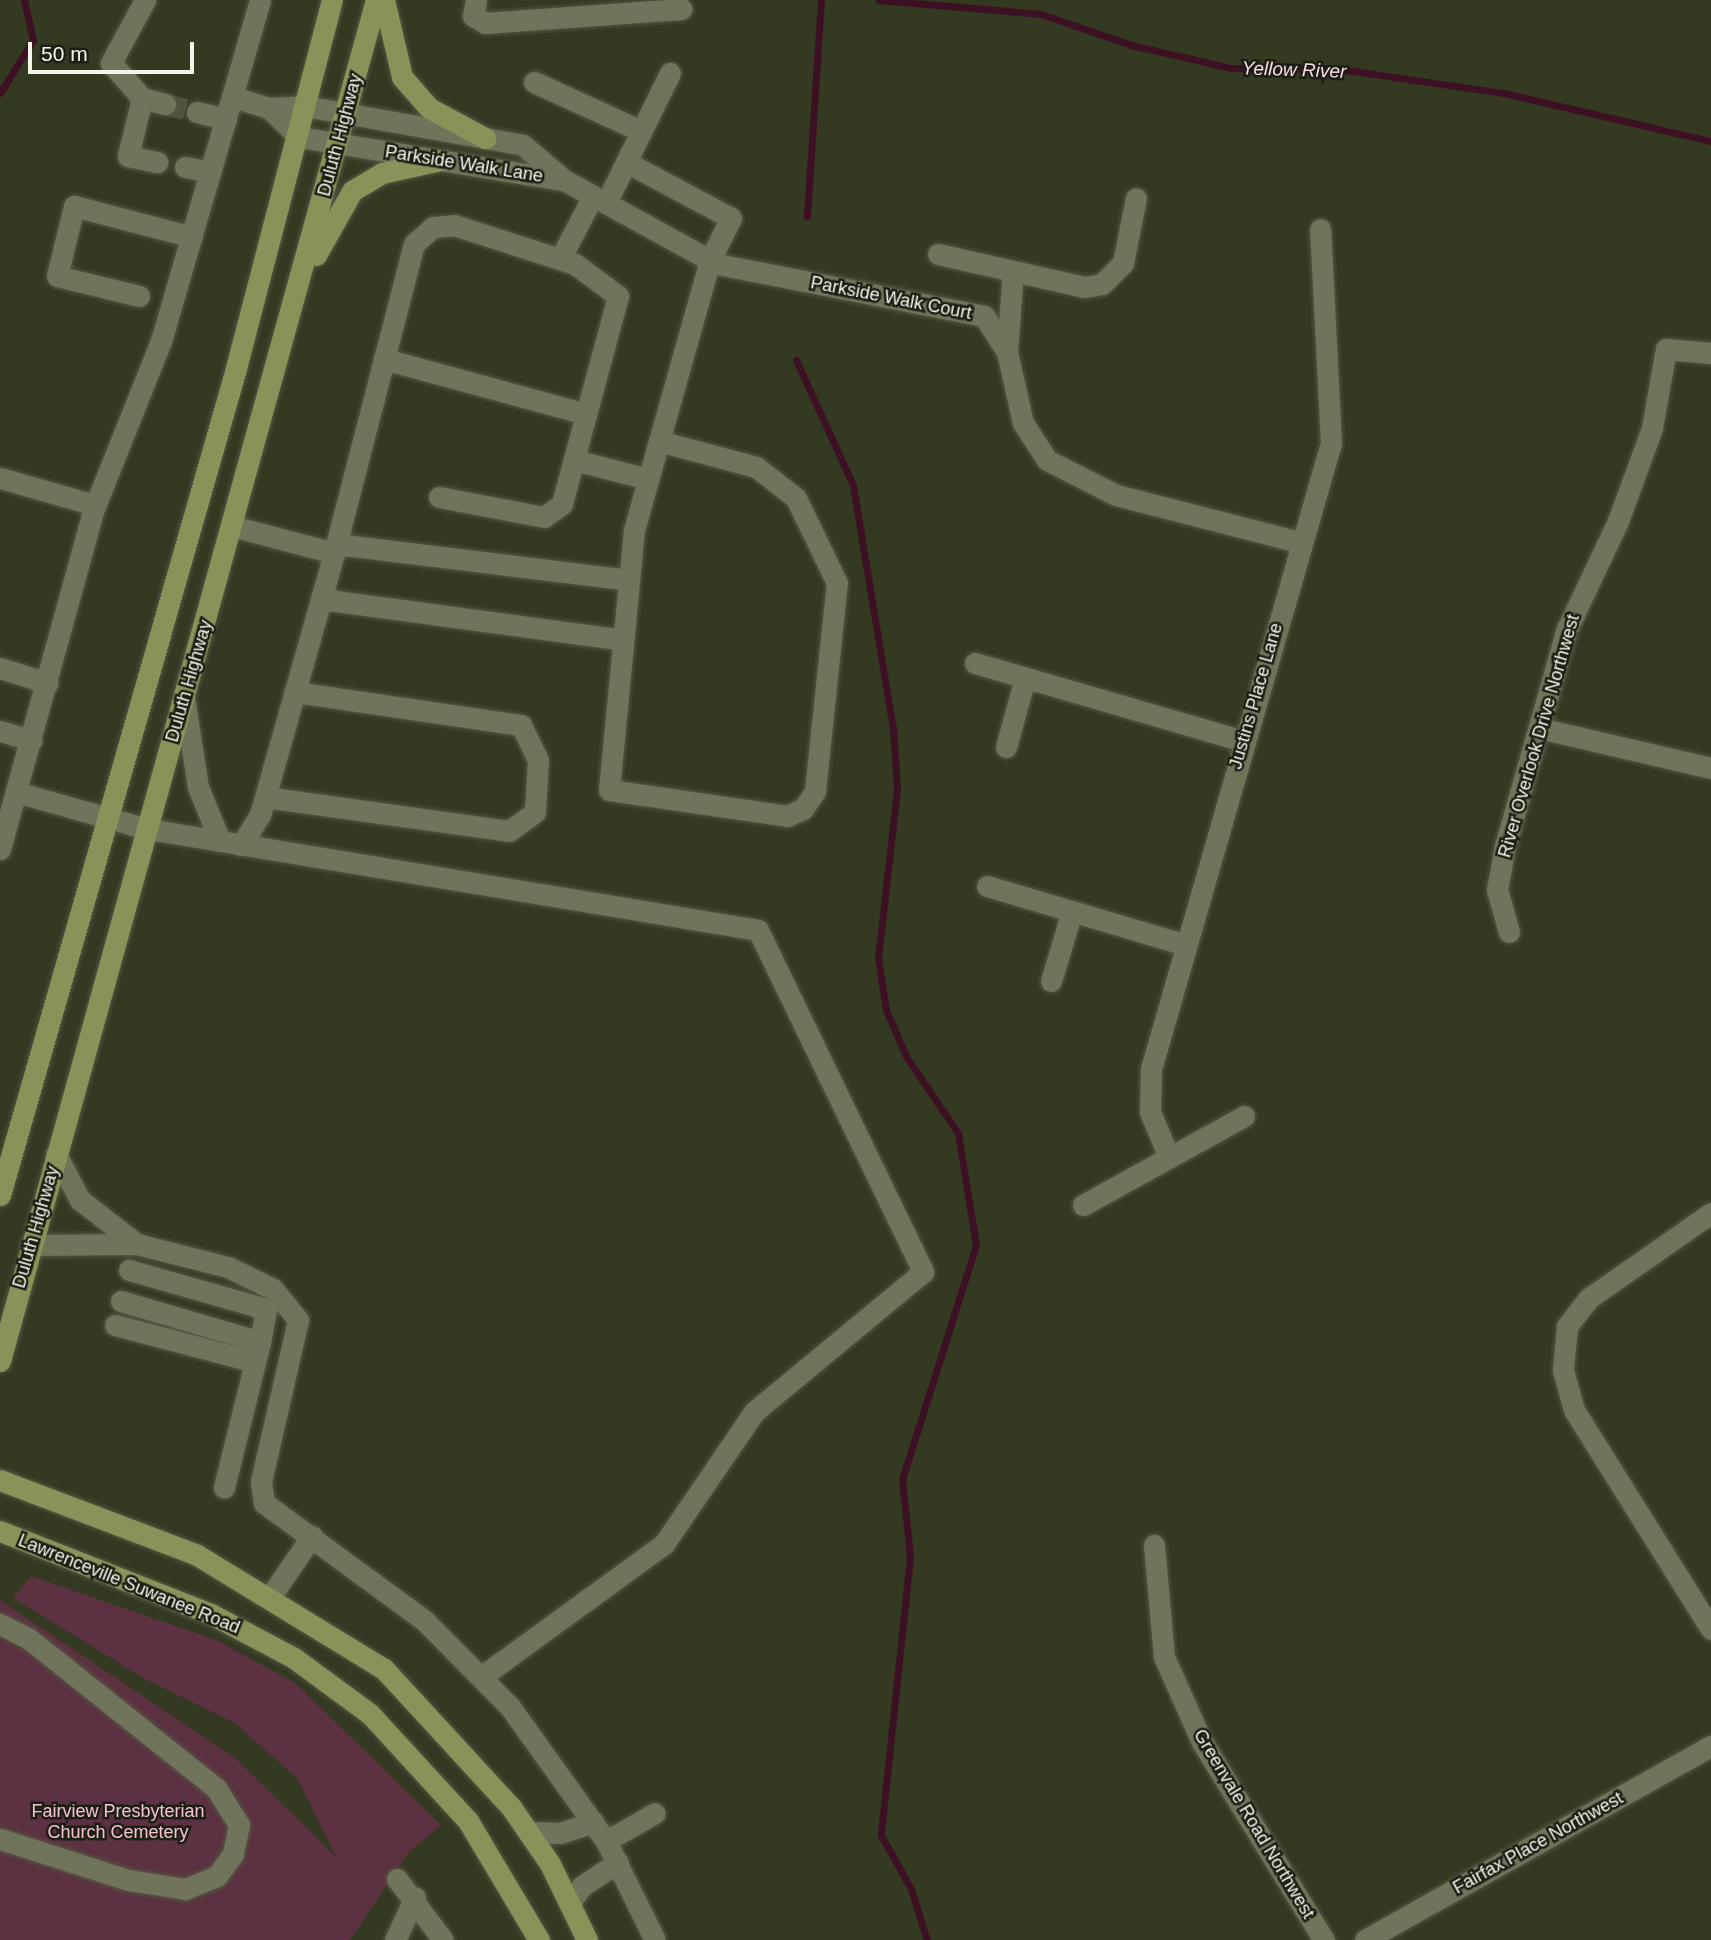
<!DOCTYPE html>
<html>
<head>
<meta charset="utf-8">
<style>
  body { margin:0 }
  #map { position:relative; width:1711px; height:1940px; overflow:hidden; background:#343922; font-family:Arial,sans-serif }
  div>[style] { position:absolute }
  .green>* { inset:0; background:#5c3141 }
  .stream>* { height:7px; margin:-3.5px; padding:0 3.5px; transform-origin:3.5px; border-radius:3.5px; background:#3d1124 }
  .minor-tunnel>* { height:21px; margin-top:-10.5px; transform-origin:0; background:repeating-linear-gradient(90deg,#505540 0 21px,transparent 0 31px) }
  .roads { filter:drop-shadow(0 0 2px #545743) drop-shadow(0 0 2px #545743) }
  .minor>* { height:21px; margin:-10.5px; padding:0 10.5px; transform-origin:10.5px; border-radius:10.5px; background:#6f745b }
  .major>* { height:21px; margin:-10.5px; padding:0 10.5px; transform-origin:10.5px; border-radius:10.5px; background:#889359 }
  span { translate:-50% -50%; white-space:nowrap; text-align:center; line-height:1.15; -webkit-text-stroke:5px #1d1f15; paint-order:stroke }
  .street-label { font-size:18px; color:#f2f5e7 }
  .park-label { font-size:18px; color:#f5c2d3 }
  .water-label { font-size:19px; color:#fcdae5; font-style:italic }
  .scale { position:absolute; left:28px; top:42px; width:166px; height:32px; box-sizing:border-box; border:4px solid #f2f5e7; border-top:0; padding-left:9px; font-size:21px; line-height:24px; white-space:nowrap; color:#f2f5e7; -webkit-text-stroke:5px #1d1f15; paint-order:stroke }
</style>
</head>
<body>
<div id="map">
  <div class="green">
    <i style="clip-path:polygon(31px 1576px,216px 1640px,295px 1683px,441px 1825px,408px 1853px,350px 1940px,0 1940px,0 1600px,235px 1758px,337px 1858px,298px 1779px,235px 1723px,147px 1680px,13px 1598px)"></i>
  </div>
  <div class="stream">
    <i style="left:879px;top:0;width:163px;rotate:4.9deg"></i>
    <i style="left:1041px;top:14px;width:95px;rotate:19deg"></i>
    <i style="left:1131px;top:45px;width:103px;rotate:13deg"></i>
    <i style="left:1231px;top:68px;width:108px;rotate:0.5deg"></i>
    <i style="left:1339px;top:69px;width:167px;rotate:8.3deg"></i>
    <i style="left:1504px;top:93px;width:212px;rotate:13.1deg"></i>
    <i style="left:0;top:93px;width:62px;rotate:-58.1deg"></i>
    <i style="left:33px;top:40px;width:41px;rotate:-102.7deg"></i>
    <i style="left:807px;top:216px;width:216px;rotate:-86.3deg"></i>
    <i style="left:796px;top:360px;width:137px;rotate:65.5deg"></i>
    <i style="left:853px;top:485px;width:246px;rotate:80.7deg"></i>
    <i style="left:893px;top:728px;width:61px;rotate:86.2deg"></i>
    <i style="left:897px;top:789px;width:170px;rotate:96.4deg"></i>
    <i style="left:878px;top:958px;width:53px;rotate:81.3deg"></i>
    <i style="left:886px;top:1010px;width:52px;rotate:66.4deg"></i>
    <i style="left:907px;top:1058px;width:91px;rotate:55.8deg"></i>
    <i style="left:958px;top:1133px;width:113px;rotate:80.9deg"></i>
    <i style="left:976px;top:1245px;width:245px;rotate:107.5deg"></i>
    <i style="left:902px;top:1479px;width:78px;rotate:84.1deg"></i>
    <i style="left:910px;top:1557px;width:280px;rotate:96deg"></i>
    <i style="left:881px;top:1835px;width:62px;rotate:60.9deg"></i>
    <i style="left:911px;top:1889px;width:53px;rotate:72.6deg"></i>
  </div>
  <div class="minor-tunnel">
    <i style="left:165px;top:104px;width:33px;rotate:14deg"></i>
  </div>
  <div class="roads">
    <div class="minor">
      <i style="left:145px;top:0;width:72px;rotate:118.4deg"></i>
      <i style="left:111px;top:63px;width:47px;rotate:48.5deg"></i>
      <i style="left:142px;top:98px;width:60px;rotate:103.6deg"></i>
      <i style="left:128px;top:156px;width:30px;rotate:12deg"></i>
      <i style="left:476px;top:0;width:16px;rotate:101deg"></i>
      <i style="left:473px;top:16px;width:14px;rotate:30deg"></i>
      <i style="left:485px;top:23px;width:197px;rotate:-4.1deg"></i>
      <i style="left:534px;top:82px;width:118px;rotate:24.6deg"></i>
      <i style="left:233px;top:97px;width:38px;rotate:17deg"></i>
      <i style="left:269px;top:108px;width:36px;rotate:-3deg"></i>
      <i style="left:305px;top:106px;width:221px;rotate:10.1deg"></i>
      <i style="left:523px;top:145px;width:54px;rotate:40.5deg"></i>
      <i style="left:564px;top:180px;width:175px;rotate:28.8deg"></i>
      <i style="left:717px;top:264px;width:272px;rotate:11deg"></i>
      <i style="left:984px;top:316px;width:43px;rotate:57.4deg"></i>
      <i style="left:1007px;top:352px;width:73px;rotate:77.3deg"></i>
      <i style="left:1023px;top:423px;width:44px;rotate:57deg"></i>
      <i style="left:1047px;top:460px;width:77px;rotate:26.9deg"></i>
      <i style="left:1116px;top:495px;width:189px;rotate:14.4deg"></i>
      <i style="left:142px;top:98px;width:24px;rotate:15deg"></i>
      <i style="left:269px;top:108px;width:42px;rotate:44deg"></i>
      <i style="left:299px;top:137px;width:266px;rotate:9.3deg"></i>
      <i style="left:197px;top:112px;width:30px;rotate:14deg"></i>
      <i style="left:626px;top:162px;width:119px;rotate:28.1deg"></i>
      <i style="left:731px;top:218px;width:47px;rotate:116.6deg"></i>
      <i style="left:710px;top:260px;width:188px;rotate:105.7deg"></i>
      <i style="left:659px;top:441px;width:92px;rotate:105.7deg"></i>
      <i style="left:634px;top:530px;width:261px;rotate:95.5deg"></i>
      <i style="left:609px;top:790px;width:180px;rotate:8.3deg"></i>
      <i style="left:787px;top:816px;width:17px;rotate:-24deg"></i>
      <i style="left:803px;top:809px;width:22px;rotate:-56deg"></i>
      <i style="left:815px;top:791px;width:209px;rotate:-84deg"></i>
      <i style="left:837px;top:583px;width:94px;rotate:-115.8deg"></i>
      <i style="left:796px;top:498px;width:51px;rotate:-142.2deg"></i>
      <i style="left:756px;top:467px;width:100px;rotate:-165deg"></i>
      <i style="left:185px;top:167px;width:26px;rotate:11deg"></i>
      <i style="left:606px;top:203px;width:145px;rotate:-63.8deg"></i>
      <i style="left:938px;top:254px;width:150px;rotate:12.7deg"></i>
      <i style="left:1084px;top:287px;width:18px;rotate:-9deg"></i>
      <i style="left:1102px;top:284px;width:30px;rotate:-45deg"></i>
      <i style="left:1123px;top:263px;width:66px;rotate:-78.7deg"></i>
      <i style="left:560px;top:259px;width:71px;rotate:-62.4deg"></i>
      <i style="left:139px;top:296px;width:84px;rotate:-166.3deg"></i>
      <i style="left:57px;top:276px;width:72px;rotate:-76.3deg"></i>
      <i style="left:74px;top:206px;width:122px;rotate:14.7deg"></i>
      <i style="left:1007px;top:352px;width:81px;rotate:-85.8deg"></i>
      <i style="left:384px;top:359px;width:209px;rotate:15.2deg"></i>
      <i style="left:574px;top:460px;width:76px;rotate:14.4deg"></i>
      <i style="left:0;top:478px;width:99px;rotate:15.9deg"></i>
      <i style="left:232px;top:526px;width:106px;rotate:14.8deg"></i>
      <i style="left:334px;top:553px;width:319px;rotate:-75.5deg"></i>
      <i style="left:414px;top:244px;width:25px;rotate:-42deg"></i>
      <i style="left:433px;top:227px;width:21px;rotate:-5deg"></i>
      <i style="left:454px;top:225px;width:127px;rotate:17.9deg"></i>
      <i style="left:575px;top:264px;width:54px;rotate:36.7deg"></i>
      <i style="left:618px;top:296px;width:215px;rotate:105.1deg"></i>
      <i style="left:562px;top:504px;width:22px;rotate:144deg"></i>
      <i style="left:544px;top:517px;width:107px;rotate:-169.2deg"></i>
      <i style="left:336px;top:544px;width:295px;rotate:7deg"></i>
      <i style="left:321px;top:599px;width:305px;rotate:7.7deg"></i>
      <i style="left:975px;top:663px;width:279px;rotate:16.2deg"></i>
      <i style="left:0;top:668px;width:50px;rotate:17.4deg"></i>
      <i style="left:184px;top:697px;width:91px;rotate:81.2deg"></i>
      <i style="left:198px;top:787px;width:58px;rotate:67.8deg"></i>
      <i style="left:1539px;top:728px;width:177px;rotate:13.1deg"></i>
      <i style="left:0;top:731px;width:33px;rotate:16deg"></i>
      <i style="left:1006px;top:747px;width:72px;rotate:-74.6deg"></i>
      <i style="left:16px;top:792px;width:137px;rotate:15.7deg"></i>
      <i style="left:148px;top:829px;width:618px;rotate:9.4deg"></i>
      <i style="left:758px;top:930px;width:380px;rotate:64.2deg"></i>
      <i style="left:923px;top:1272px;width:219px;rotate:140.4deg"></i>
      <i style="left:754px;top:1412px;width:160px;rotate:124.3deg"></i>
      <i style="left:664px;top:1544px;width:226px;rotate:144deg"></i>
      <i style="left:265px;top:797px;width:246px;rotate:7.9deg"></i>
      <i style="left:509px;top:831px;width:32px;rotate:-36deg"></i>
      <i style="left:535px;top:812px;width:52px;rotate:-86.7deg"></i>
      <i style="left:538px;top:760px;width:39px;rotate:-116deg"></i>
      <i style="left:521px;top:725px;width:229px;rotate:-171.7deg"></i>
      <i style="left:241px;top:845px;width:36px;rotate:-58deg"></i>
      <i style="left:260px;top:815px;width:272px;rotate:-74.2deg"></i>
      <i style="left:0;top:849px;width:351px;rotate:-74.6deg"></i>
      <i style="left:93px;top:511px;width:183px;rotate:-68.2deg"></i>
      <i style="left:161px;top:341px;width:355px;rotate:-73.8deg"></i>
      <i style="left:987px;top:886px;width:208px;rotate:16.5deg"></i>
      <i style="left:1509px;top:932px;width:44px;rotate:-105.9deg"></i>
      <i style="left:1497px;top:890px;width:45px;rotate:-79.7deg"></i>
      <i style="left:1505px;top:846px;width:226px;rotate:-74.1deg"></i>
      <i style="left:1567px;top:629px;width:119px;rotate:-64.7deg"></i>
      <i style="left:1618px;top:521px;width:99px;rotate:-69.9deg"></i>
      <i style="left:1652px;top:428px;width:80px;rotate:-80deg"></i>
      <i style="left:1666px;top:349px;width:45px;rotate:5.1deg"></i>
      <i style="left:1051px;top:981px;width:73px;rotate:-73.3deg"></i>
      <i style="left:56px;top:1154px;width:52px;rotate:62.4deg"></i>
      <i style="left:80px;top:1200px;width:72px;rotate:37.7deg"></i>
      <i style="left:1168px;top:1155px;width:47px;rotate:-112.7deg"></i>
      <i style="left:1150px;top:1112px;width:43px;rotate:-88.7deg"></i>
      <i style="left:1151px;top:1069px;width:651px;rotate:-73.96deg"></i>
      <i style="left:1331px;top:443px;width:214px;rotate:-92.9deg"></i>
      <i style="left:1083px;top:1205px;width:184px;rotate:-28.9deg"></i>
      <i style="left:1711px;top:1213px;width:149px;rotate:145.1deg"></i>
      <i style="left:1589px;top:1298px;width:36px;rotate:128deg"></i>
      <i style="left:1567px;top:1326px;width:44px;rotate:95.2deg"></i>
      <i style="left:1563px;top:1370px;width:41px;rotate:74.6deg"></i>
      <i style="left:1574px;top:1410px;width:258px;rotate:58deg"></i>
      <i style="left:31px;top:1245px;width:106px;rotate:-0.5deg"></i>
      <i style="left:137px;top:1244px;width:94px;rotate:14.2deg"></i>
      <i style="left:228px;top:1267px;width:50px;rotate:26.1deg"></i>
      <i style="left:273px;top:1289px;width:40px;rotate:51deg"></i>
      <i style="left:298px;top:1320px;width:166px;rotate:102.9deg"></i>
      <i style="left:261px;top:1482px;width:21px;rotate:82deg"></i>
      <i style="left:264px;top:1503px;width:198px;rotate:36.2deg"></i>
      <i style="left:424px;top:1620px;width:122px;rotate:45.3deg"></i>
      <i style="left:510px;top:1707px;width:165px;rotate:54.4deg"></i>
      <i style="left:606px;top:1841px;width:110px;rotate:63.7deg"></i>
      <i style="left:129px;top:1270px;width:142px;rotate:15.9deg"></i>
      <i style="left:266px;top:1309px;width:34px;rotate:100deg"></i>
      <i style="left:121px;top:1301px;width:145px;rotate:16.4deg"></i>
      <i style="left:260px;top:1342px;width:150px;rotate:103.9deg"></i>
      <i style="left:115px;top:1325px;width:145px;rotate:14.8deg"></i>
      <i style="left:1154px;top:1545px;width:112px;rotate:84.9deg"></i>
      <i style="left:1164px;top:1657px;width:93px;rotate:65.9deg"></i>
      <i style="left:1202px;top:1742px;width:233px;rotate:58.4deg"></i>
      <i style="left:270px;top:1597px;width:74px;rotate:-55.5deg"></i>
      <i style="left:0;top:1624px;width:31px;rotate:27deg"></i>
      <i style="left:28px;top:1638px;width:241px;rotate:38.6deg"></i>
      <i style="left:216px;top:1788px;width:44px;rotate:58.1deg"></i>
      <i style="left:239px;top:1825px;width:30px;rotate:102deg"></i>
      <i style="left:233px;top:1854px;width:27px;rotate:126deg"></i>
      <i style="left:217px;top:1876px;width:35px;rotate:158deg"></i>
      <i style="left:185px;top:1889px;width:58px;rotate:-171deg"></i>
      <i style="left:128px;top:1880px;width:134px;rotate:-162.2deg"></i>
      <i style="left:528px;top:1832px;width:32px;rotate:2deg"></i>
      <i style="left:560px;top:1833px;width:35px;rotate:-18deg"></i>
      <i style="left:606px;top:1841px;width:56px;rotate:-29.7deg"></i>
      <i style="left:397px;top:1879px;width:76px;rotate:53deg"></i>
      <i style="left:570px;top:1902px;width:20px;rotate:-53deg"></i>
      <i style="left:582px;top:1886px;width:43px;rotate:-33.7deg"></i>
      <i style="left:395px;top:1940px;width:47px;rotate:-65.1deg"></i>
      <i style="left:1365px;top:1940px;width:397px;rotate:-29.3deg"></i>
    </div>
    <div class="major">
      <i style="left:384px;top:0;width:79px;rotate:76.8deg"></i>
      <i style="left:402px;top:77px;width:41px;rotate:48.9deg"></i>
      <i style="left:429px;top:108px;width:64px;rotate:28.2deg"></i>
      <i style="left:316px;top:255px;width:73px;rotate:-60.6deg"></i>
      <i style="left:352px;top:191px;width:35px;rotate:-31deg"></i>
      <i style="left:382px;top:173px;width:59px;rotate:-12.6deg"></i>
      <i style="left:0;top:1195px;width:856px;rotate:-74.06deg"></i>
      <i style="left:235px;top:372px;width:384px;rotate:-75.4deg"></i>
      <i style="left:0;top:1361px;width:1412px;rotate:-74.56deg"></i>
      <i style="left:0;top:1480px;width:211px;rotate:20.8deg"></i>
      <i style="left:197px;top:1555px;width:219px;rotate:31.4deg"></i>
      <i style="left:384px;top:1669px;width:188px;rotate:47.4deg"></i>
      <i style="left:511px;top:1807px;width:69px;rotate:55.6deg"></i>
      <i style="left:550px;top:1864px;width:85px;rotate:64deg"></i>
      <i style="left:0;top:1531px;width:227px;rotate:21.5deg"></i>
      <i style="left:211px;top:1614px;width:94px;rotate:27.9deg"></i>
      <i style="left:294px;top:1658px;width:94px;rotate:36.4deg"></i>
      <i style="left:370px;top:1714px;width:145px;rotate:47.5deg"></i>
      <i style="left:468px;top:1821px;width:139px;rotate:59.2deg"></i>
    </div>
  </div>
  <div class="street-label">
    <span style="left:340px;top:135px;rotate:-75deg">Duluth Highway</span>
    <span style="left:464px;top:164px;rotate:9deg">Parkside Walk Lane</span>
    <span style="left:891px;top:298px;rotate:11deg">Parkside Walk Court</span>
    <span style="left:189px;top:681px;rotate:-74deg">Duluth Highway</span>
    <span style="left:1256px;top:696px;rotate:-74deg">Justins Place Lane</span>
    <span style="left:1539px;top:736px;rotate:-74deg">River Overlook Drive Northwest</span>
    <span style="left:36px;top:1227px;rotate:-74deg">Duluth Highway</span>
    <span style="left:129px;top:1584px;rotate:22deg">Lawrenceville Suwanee Road</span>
    <span style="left:1254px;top:1824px;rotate:59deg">Greenvale Road Northwest</span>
    <span style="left:1538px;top:1843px;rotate:-29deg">Fairfax Place Northwest</span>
  </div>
  <div class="park-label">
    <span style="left:118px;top:1822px">Fairview Presbyterian<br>Church Cemetery</span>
  </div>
  <div class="water-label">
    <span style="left:1294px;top:70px;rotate:2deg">Yellow River</span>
  </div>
  <div class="scale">50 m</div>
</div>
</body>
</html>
